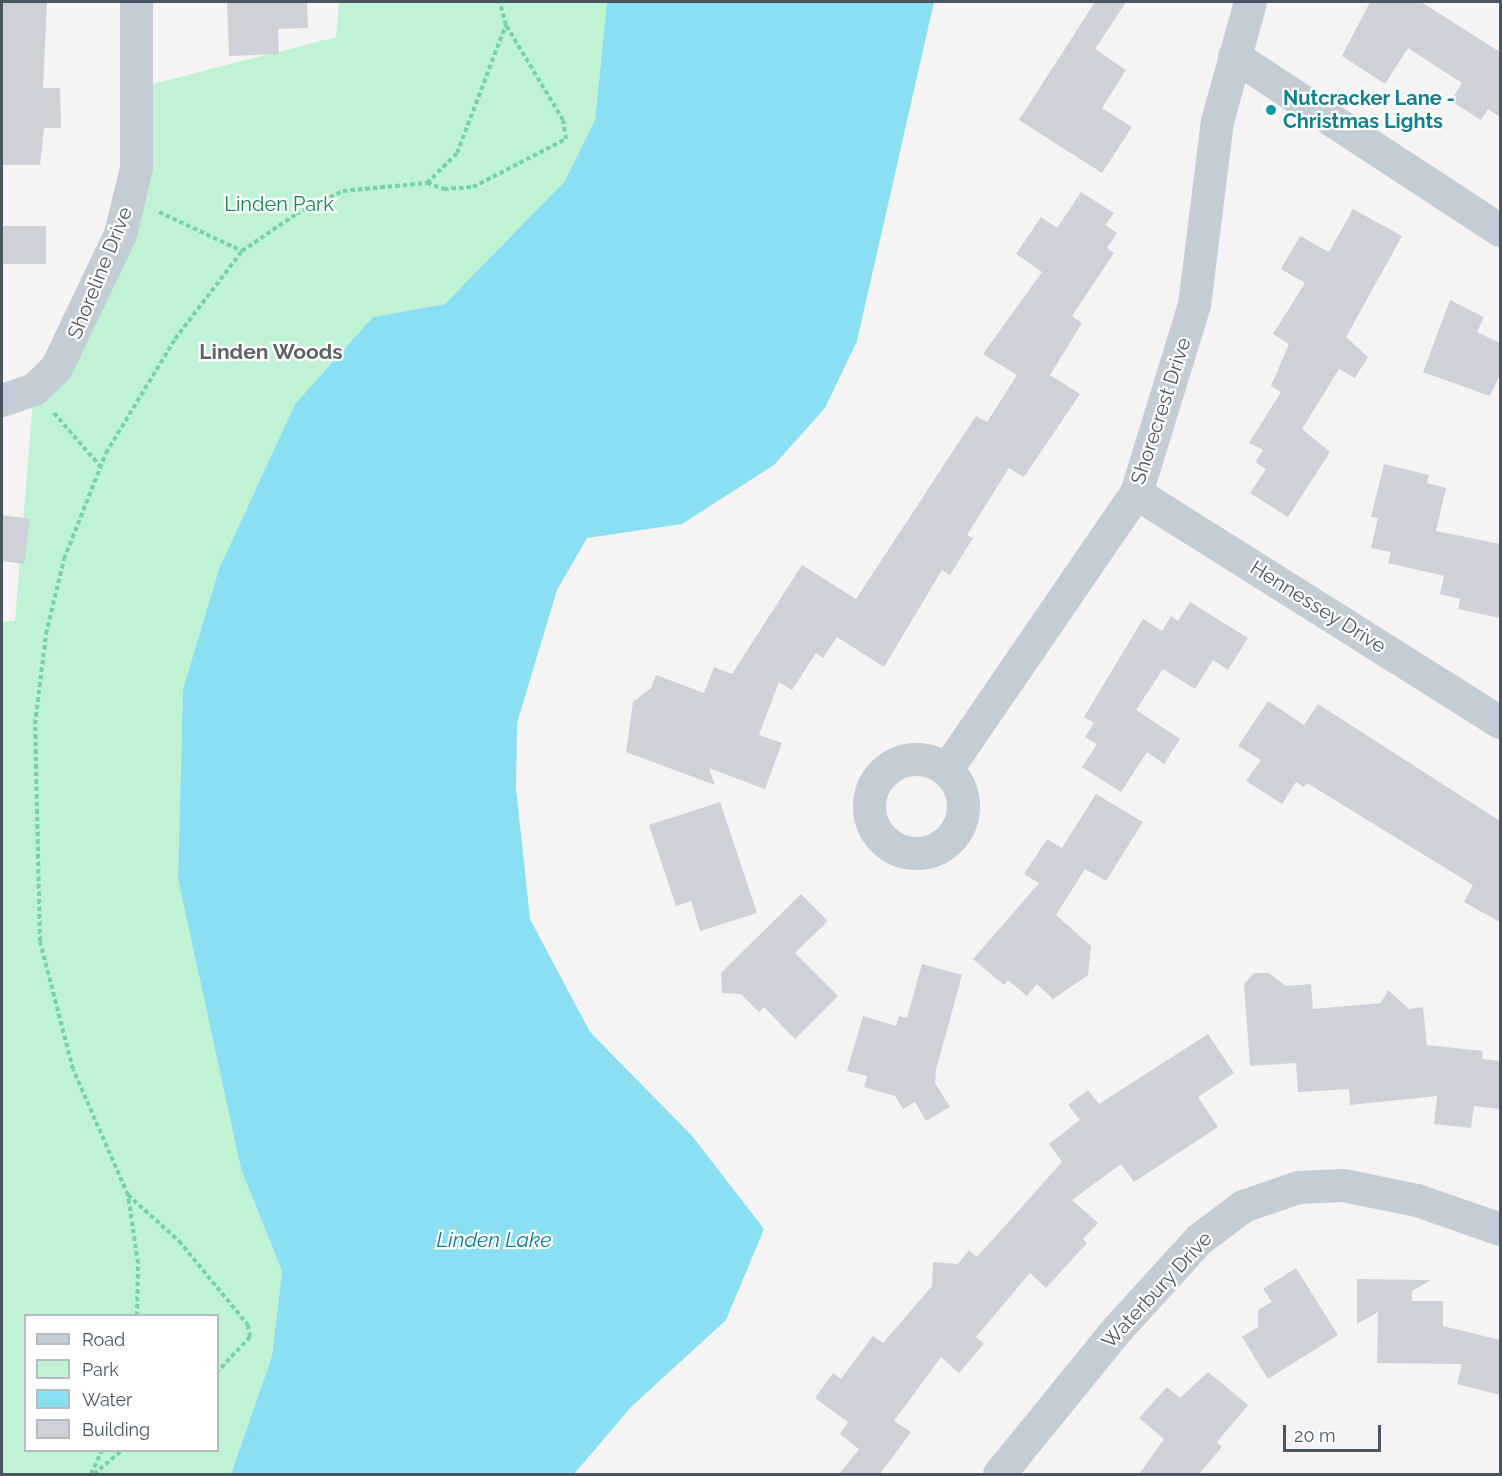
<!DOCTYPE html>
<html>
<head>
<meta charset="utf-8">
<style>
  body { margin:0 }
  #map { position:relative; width:1502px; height:1476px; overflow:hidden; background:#f5f3f3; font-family:Raleway,sans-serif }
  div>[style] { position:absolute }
  .green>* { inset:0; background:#c0f3d3 }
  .water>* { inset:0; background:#8bdff3 }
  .building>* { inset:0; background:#ced2d8; transform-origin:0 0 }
  .path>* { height:4px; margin-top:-2px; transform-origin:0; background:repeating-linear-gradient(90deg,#75d4a4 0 4.5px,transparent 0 7.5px) }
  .minor>* { height:33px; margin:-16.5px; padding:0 16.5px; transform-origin:16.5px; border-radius:16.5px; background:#c3cdd5 }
  .minor>.ring { margin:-16.5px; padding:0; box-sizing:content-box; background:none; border:33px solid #c3cdd5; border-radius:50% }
  .dots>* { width:16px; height:16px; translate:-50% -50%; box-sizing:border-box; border:3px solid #fff; border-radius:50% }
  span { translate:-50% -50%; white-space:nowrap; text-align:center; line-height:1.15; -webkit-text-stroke:4.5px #fff; paint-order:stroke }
  .culture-label { font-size:20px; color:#0d838f; font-weight:700 }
  .left { translate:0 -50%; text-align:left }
  .park-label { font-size:20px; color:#118549 }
  .street-label { font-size:20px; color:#495662 }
  .neighbourhood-label { font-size:21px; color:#5e6368; font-weight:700 }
  .water-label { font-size:21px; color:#057d99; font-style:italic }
  .frame { position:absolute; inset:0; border:3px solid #495662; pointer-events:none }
  .legend { position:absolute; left:24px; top:1314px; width:195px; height:138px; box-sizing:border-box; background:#fff; border:2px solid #b6bbc0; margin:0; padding:8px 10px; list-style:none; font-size:18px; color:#495662 }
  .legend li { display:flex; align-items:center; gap:12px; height:30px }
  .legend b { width:30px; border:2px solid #b6bbc0 }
  .scale { position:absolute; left:1283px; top:1425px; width:98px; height:27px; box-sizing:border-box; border:3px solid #495662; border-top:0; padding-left:8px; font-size:18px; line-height:21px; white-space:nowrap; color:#495662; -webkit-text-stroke:4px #fff; paint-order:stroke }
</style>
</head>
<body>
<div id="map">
  <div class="green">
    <i style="clip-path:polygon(evenodd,339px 2px,607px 2px,595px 120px,565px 181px,516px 237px,445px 304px,373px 317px,295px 404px,219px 569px,183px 689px,178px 879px,241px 1169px,282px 1271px,272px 1356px,231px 1474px,2px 1474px,2px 622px,15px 621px,34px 389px,120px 234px,137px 88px,336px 37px,339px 2px,26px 1316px,218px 1316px,218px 1450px,26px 1450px,26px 1316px)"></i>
  </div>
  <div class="water">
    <i style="clip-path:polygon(607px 2px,934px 2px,857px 341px,825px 408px,774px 465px,682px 524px,587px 538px,557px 590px,517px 723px,516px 788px,530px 919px,590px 1032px,693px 1137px,764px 1229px,726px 1320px,631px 1407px,574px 1474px,231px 1474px,272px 1356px,282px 1271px,241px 1169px,178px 879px,183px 689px,219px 569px,295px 404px,373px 317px,445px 304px,565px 181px,595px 120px)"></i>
  </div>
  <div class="building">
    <i style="clip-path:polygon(2px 2px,47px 2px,43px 88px,60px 88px,61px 128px,44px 128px,40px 165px,2px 165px)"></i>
    <i style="clip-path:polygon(227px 2px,307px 2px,308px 28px,278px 29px,279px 54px,229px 56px)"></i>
    <i style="clip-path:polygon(1095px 2px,1126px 2px,1095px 49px,1126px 70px,1102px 108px,1132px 127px,1102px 173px,1019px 120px)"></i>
    <i style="clip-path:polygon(1370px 2px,1421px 2px,1500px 52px,1500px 117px,1488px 109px,1481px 120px,1451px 101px,1462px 83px,1408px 48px,1385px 84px,1342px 56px)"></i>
    <i style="clip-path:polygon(1081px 192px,1114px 213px,1105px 225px,1117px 233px,1107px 248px,1114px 253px,1072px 316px,1082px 323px,1050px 375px,1080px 394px,1024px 477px,1009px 468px,967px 535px,973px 538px,950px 575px,942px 570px,884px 667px,837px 637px,823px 658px,816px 653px,792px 690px,779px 682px,759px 735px,782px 743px,765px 789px,709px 768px,715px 785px,626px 752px,633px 702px,651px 688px,656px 675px,704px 693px,714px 667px,732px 674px,802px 565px,856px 599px,976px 416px,987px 422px,1017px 375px,983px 354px,1042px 272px,1016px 254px,1041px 217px,1057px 228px)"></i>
    <i style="clip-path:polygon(1353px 209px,1402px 236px,1346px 337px,1368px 357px,1355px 378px,1339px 369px,1302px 429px,1330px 452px,1288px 517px,1250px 493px,1266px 469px,1255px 462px,1263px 450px,1249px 443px,1281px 392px,1271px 386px,1289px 344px,1273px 334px,1305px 283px,1281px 269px,1300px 236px,1329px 252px)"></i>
    <i style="left:46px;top:226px;width:38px;height:44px;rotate:90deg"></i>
    <i style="clip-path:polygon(1450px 300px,1484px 317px,1477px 332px,1500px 343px,1500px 374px,1490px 396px,1423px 372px)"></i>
    <i style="clip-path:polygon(1384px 464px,1429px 475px,1427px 483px,1446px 488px,1436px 531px,1500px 544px,1500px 618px,1458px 609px,1460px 599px,1440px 594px,1444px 576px,1388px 563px,1391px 552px,1371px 548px,1378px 518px,1371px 517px)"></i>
    <i style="clip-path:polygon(2px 515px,30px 519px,24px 564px,2px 561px)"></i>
    <i style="clip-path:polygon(1190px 602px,1248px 638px,1228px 670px,1213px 660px,1195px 689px,1163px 669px,1136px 710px,1180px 739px,1164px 764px,1147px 752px,1121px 792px,1082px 767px,1097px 744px,1085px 737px,1094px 723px,1084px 717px,1143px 619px,1162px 631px,1171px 616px,1178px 621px)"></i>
    <i style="clip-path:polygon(1268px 701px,1304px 725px,1318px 704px,1500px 821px,1500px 922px,1464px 902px,1473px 885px,1307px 783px,1304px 787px,1296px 782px,1282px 804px,1246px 781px,1261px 760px,1238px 746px)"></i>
    <i style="clip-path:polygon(1096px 794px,1143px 822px,1106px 881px,1085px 869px,1056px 915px,1091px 946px,1088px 975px,1053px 999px,1037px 984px,1027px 996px,1008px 980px,1004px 985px,973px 959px,1039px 883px,1024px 874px,1047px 839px,1062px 848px)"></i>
    <i style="clip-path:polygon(720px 802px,757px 913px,700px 931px,691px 901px,676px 906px,649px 825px)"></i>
    <i style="clip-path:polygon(801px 894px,828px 921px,795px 953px,838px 996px,795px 1039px,764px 1007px,759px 1012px,741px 994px,722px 993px,721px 973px)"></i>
    <i style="clip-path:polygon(922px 964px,962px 975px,936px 1070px,935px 1083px,950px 1107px,926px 1121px,915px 1102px,903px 1109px,895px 1096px,864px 1087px,867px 1076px,847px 1071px,863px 1016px,896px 1026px,899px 1016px,907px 1018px)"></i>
    <i style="clip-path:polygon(1254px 973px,1269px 973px,1286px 986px,1311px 984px,1313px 1009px,1381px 1003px,1388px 990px,1409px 1009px,1423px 1007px,1427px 1045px,1483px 1051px,1482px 1059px,1500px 1061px,1500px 1109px,1474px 1106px,1471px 1128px,1434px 1124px,1437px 1096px,1350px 1105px,1349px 1089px,1298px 1092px,1296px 1063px,1250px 1066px,1244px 984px)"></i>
    <i style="clip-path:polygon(1208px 1034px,1234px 1073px,1198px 1097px,1218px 1127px,1134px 1182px,1121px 1164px,1072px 1200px,1098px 1223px,1083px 1239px,1087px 1243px,1046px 1288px,1030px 1273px,976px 1337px,984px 1344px,959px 1373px,941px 1357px,894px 1421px,911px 1432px,880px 1474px,839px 1474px,859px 1449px,840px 1434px,848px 1422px,815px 1398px,833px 1373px,841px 1379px,873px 1336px,883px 1343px,932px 1286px,933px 1262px,958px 1264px,969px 1250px,977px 1257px,1062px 1162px,1049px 1144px,1080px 1120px,1068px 1105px,1088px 1090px,1099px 1104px)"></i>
    <i style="clip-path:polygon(1296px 1268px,1338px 1335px,1268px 1379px,1242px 1337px,1258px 1327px,1258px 1310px,1272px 1302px,1263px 1289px)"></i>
    <i style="clip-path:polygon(1357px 1279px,1431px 1280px,1412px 1291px,1412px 1301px,1443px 1301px,1443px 1326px,1500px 1340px,1500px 1395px,1457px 1384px,1462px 1364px,1377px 1363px,1378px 1312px,1357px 1324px)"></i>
    <i style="clip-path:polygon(1208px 1372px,1248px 1405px,1217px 1442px,1222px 1447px,1199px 1474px,1139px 1474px,1164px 1439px,1139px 1418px,1167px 1387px,1180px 1398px)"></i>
  </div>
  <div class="path">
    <i style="left:427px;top:183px;width:18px;rotate:19deg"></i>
    <i style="left:444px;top:189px;width:29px;rotate:-4deg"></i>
    <i style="left:473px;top:187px;width:105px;rotate:-27.3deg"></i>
    <i style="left:566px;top:139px;width:19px;rotate:-99deg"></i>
    <i style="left:563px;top:120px;width:111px;rotate:-121deg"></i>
    <i style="left:159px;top:212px;width:92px;rotate:25.2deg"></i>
    <i style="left:54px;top:413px;width:70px;rotate:49deg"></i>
    <i style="left:128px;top:1195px;width:69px;rotate:42deg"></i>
    <i style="left:179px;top:1241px;width:109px;rotate:50.6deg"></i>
    <i style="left:248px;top:1325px;width:12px;rotate:81deg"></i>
    <i style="left:250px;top:1337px;width:47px;rotate:133.3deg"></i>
    <i style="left:137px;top:1316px;width:53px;rotate:-88.9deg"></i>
    <i style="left:138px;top:1263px;width:69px;rotate:-98.4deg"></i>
    <i style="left:128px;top:1195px;width:137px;rotate:-113.6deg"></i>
    <i style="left:73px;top:1069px;width:132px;rotate:-104.5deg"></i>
    <i style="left:40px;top:941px;width:217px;rotate:-91.3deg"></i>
    <i style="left:35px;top:724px;width:91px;rotate:-83deg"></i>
    <i style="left:46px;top:634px;width:77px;rotate:-76.5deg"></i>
    <i style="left:64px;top:559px;width:114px;rotate:-68.4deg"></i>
    <i style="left:106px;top:453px;width:133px;rotate:-58.8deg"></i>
    <i style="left:175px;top:339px;width:111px;rotate:-52.7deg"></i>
    <i style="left:242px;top:251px;width:65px;rotate:-34.4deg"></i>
    <i style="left:296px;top:214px;width:52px;rotate:-26.1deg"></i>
    <i style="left:343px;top:191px;width:84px;rotate:-5.4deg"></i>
    <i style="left:427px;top:183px;width:42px;rotate:-45deg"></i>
    <i style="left:457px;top:153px;width:137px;rotate:-69.1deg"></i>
    <i style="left:506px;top:25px;width:24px;rotate:-105deg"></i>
    <i style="left:91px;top:1474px;width:26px;rotate:-65deg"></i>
    <i style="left:94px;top:1474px;width:38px;rotate:-40deg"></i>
  </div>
  <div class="minor">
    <i style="left:1234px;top:56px;width:318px;rotate:33.2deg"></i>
    <i style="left:2px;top:400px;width:34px;rotate:-19deg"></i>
    <i style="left:34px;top:389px;width:30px;rotate:-44deg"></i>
    <i style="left:56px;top:368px;width:148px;rotate:-64.5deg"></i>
    <i style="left:120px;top:234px;width:68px;rotate:-76.4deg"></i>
    <i style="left:136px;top:168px;width:166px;rotate:-90deg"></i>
    <i style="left:1136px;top:493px;width:430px;rotate:32.2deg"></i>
    <i class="ring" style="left:869px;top:759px;width:61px;height:61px"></i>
    <i style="left:946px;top:770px;width:336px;rotate:-55.6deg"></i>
    <i style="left:1136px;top:493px;width:197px;rotate:-72.9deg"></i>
    <i style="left:1194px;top:305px;width:185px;rotate:-82.9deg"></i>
    <i style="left:1217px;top:121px;width:123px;rotate:-74.5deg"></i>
    <i style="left:999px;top:1474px;width:187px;rotate:-50.9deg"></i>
    <i style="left:1117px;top:1329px;width:122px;rotate:-47.7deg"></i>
    <i style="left:1199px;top:1239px;width:55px;rotate:-36.9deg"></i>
    <i style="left:1243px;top:1206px;width:58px;rotate:-19.1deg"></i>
    <i style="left:1298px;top:1187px;width:45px;rotate:-2.5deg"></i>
    <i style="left:1343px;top:1185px;width:76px;rotate:11.5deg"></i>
    <i style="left:1417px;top:1200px;width:88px;rotate:19.3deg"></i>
  </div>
  <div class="dots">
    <i style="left:1271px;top:110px;background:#0f9aa8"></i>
  </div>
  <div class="culture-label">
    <span class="left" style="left:1283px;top:110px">Nutcracker Lane -<br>Christmas Lights</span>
  </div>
  <div class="park-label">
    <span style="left:279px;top:204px">Linden Park</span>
  </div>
  <div class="street-label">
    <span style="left:100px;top:273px;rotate:-68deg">Shoreline Drive</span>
    <span style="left:1161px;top:411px;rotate:-72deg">Shorecrest Drive</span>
    <span style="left:1318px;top:607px;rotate:32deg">Hennessey Drive</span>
    <span style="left:1157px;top:1290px;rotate:-47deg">Waterbury Drive</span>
  </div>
  <div class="neighbourhood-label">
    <span style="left:271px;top:352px">Linden Woods</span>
  </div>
  <div class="water-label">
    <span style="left:494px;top:1240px">Linden Lake</span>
  </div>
  <div class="frame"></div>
  <ul class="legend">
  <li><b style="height:8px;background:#c3cdd5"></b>Road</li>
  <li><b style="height:16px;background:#c0f3d3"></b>Park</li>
  <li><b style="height:16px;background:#8bdff3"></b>Water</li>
  <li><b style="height:16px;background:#ced2d8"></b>Building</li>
  </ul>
  <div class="scale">20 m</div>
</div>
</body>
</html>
